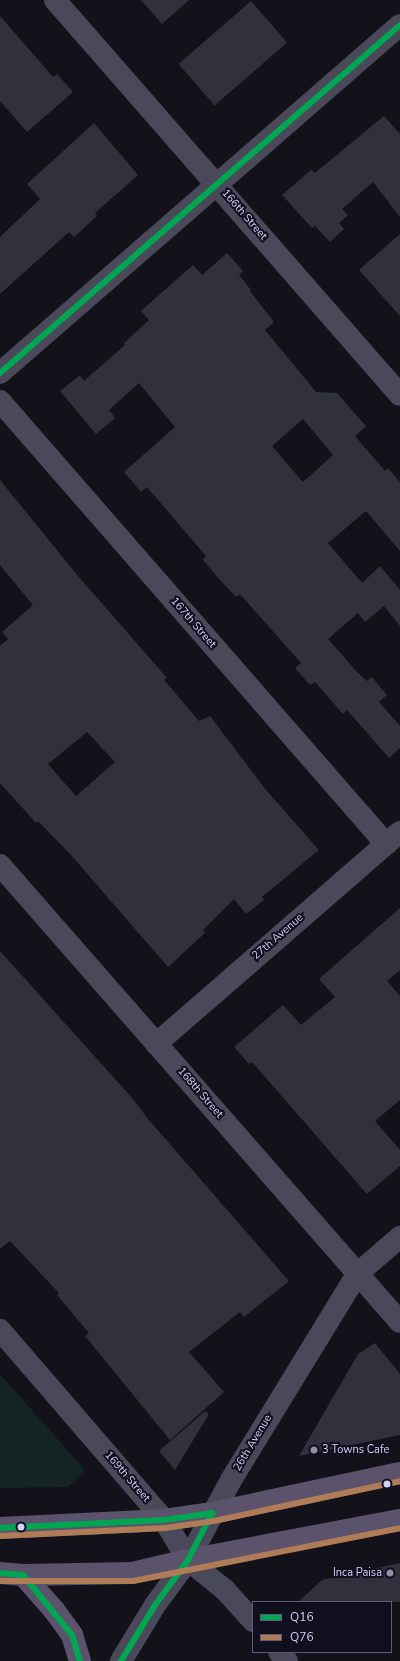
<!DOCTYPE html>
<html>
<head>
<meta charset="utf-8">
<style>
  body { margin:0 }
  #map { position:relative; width:400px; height:1661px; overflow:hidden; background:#13121a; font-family:"Nunito Sans",sans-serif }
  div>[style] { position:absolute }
  .green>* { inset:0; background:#132423 }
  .building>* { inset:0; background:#31303d; transform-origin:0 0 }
  .minor>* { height:22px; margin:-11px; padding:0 11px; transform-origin:11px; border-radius:11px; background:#49495a }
  .major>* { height:22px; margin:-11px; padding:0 11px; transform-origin:11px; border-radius:11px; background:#5a536b }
  .bus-1>* { height:6px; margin:-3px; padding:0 3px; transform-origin:3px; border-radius:3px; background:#00a651 }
  .bus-2>* { height:6px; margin:-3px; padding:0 3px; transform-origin:3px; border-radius:3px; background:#b07c57 }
  .dots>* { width:11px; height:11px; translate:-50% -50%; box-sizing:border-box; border:2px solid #100f1e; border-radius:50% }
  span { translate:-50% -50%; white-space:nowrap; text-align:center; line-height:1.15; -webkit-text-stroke:4px #100f1e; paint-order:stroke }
  .street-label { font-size:11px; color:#d2d2f9 }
  .poi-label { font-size:11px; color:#d2d2f9 }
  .left { translate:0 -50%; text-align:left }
  .right { translate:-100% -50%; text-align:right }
  .legend { position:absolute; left:252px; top:1601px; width:140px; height:52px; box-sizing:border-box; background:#100f1e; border:1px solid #5e5d76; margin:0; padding:5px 7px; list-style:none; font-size:12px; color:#d2d2f9 }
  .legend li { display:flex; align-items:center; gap:8px; height:20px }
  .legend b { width:20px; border:1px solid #5e5d76 }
</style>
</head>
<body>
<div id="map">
  <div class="green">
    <i style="clip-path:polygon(0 1374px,85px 1470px,68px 1487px,0 1488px)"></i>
  </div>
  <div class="building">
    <i style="clip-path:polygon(141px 0,189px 0,162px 24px)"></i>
    <i style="left:251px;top:1px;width:55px;height:96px;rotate:49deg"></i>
    <i style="clip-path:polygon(0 16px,53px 77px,57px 74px,73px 92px,27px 132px,0 101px)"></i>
    <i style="clip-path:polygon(384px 116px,400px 134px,400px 217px,373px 182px,342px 209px,348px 215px,339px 223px,344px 229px,330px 242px,315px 226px,312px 228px,282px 195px,311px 170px,315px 173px)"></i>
    <i style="clip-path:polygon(94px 123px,138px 175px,95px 213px,97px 216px,74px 237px,69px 232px,0 294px,0 237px,40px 199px,27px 184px)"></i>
    <i style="clip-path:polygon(400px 234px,400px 316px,359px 270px)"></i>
    <i style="clip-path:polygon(evenodd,227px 253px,243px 271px,239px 275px,251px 290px,250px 291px,274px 322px,265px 330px,316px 392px,337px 393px,366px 426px,355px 436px,385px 471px,388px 468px,400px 482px,400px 551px,366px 511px,328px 543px,362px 583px,380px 566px,400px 590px,400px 626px,384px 606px,365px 622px,358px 613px,328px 639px,357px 672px,367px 681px,372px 677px,387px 695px,379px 702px,400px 726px,400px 748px,389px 758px,347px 710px,343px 714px,315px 682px,310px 685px,295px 668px,301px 663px,285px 645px,240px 594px,236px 597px,219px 579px,203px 560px,206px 556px,147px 487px,141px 492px,124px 472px,175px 427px,139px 383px,109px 410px,115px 418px,96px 434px,60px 391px,80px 375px,84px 381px,125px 345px,124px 343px,149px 320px,141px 311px,193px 265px,202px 275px,227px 253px,303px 419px,333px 455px,303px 482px,272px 446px,303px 419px)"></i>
    <i style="clip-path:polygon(evenodd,0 480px,78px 576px,167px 678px,164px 680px,199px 721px,210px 716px,266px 790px,319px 850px,262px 897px,264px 900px,246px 914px,234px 899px,203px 930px,205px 933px,168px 967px,71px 855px,38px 821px,36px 823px,0 783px,0 646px,8px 639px,2px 632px,33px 605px,0 565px,0 480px,87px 732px,115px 762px,76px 796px,48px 764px,87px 732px)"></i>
    <i style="clip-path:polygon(400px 908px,400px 970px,387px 981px,400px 996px,400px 1100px,375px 1121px,400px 1150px,400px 1166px,367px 1194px,252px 1062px,249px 1064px,234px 1047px,283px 1005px,301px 1025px,335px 997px,319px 979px)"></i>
    <i style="clip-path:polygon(0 951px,133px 1099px,148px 1119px,289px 1281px,244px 1317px,240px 1312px,189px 1352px,224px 1392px,170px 1440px,85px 1336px,89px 1333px,57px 1295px,59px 1293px,10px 1241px,0 1249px)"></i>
    <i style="clip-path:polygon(375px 1343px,400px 1374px,400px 1435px,299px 1456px,358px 1354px)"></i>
    <i style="clip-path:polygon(205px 1411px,209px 1414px,175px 1470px,159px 1451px)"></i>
    <i style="clip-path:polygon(400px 1563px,400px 1602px,298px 1602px,322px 1580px)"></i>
  </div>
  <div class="minor">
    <i style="left:55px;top:0;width:524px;rotate:48.87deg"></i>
    <i style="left:0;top:373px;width:530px;rotate:-41.02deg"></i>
    <i style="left:0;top:401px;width:588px;rotate:48.93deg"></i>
    <i style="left:0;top:865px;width:607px;rotate:48.81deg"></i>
    <i style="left:156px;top:1044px;width:323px;rotate:-41deg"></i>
    <i style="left:0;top:1330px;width:251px;rotate:49.2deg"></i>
    <i style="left:164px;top:1520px;width:47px;rotate:59deg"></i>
    <i style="left:188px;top:1560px;width:48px;rotate:39deg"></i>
    <i style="left:225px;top:1590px;width:42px;rotate:47.9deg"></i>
    <i style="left:279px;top:1652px;width:12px;rotate:48deg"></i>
    <i style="left:121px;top:1661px;width:66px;rotate:-58.7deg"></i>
    <i style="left:155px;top:1605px;width:56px;rotate:-53.7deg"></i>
    <i style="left:188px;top:1560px;width:91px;rotate:-61.7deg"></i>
    <i style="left:231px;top:1480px;width:241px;rotate:-58.5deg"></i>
    <i style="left:357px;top:1274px;width:57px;rotate:-40.7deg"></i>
  </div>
  <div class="major">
    <i style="left:0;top:1528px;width:164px;rotate:-2.8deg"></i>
    <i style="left:164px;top:1520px;width:49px;rotate:-8.3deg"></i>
    <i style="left:212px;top:1513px;width:192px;rotate:-12deg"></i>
    <i style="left:0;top:1573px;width:23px;rotate:5deg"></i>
    <i style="left:23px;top:1575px;width:109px;rotate:-1.1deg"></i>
    <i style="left:132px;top:1573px;width:57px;rotate:-13.1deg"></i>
    <i style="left:188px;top:1560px;width:216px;rotate:-10.7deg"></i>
    <i style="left:23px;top:1575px;width:47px;rotate:48.5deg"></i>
    <i style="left:54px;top:1610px;width:31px;rotate:54deg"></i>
    <i style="left:72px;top:1635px;width:27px;rotate:73deg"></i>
  </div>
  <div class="bus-1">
    <i style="left:0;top:373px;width:530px;rotate:-41.02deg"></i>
    <i style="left:0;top:1528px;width:164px;rotate:-2.8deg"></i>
    <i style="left:164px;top:1520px;width:49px;rotate:-8.3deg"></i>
    <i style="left:0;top:1573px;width:23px;rotate:5deg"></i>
    <i style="left:23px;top:1575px;width:77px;rotate:50.8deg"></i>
    <i style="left:72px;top:1635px;width:27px;rotate:73deg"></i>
    <i style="left:121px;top:1661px;width:66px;rotate:-58.7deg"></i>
    <i style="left:155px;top:1605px;width:56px;rotate:-53.7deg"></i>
    <i style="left:188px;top:1560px;width:53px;rotate:-62.9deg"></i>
  </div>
  <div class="bus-2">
    <i style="left:0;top:1536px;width:165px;rotate:-2.8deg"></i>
    <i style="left:165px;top:1528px;width:49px;rotate:-8.1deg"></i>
    <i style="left:214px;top:1521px;width:190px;rotate:-12.1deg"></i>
    <i style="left:0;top:1581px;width:133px"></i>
    <i style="left:133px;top:1581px;width:272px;rotate:-11.2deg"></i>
  </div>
  <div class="dots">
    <i style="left:314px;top:1450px;background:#8f8fab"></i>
    <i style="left:387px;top:1484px;background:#d2d2f9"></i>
    <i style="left:21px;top:1527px;background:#d2d2f9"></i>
    <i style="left:390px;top:1573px;background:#8f8fab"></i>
  </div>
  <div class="street-label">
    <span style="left:244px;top:215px;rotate:49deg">166th Street</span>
    <span style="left:193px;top:623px;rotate:49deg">167th Street</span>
    <span style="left:278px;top:937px;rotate:-41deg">27th Avenue</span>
    <span style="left:200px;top:1093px;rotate:49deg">168th Street</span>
    <span style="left:253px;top:1443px;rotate:-59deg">26th Avenue</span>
    <span style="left:127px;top:1477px;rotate:49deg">169th Street</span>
  </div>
  <div class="poi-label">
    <span class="left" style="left:322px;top:1450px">3 Towns Cafe</span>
    <span class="right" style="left:382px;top:1573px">Inca Paisa</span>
  </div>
  <ul class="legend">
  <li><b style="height:5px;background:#00a651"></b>Q16</li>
  <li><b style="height:5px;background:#b07c57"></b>Q76</li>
  </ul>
</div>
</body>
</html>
